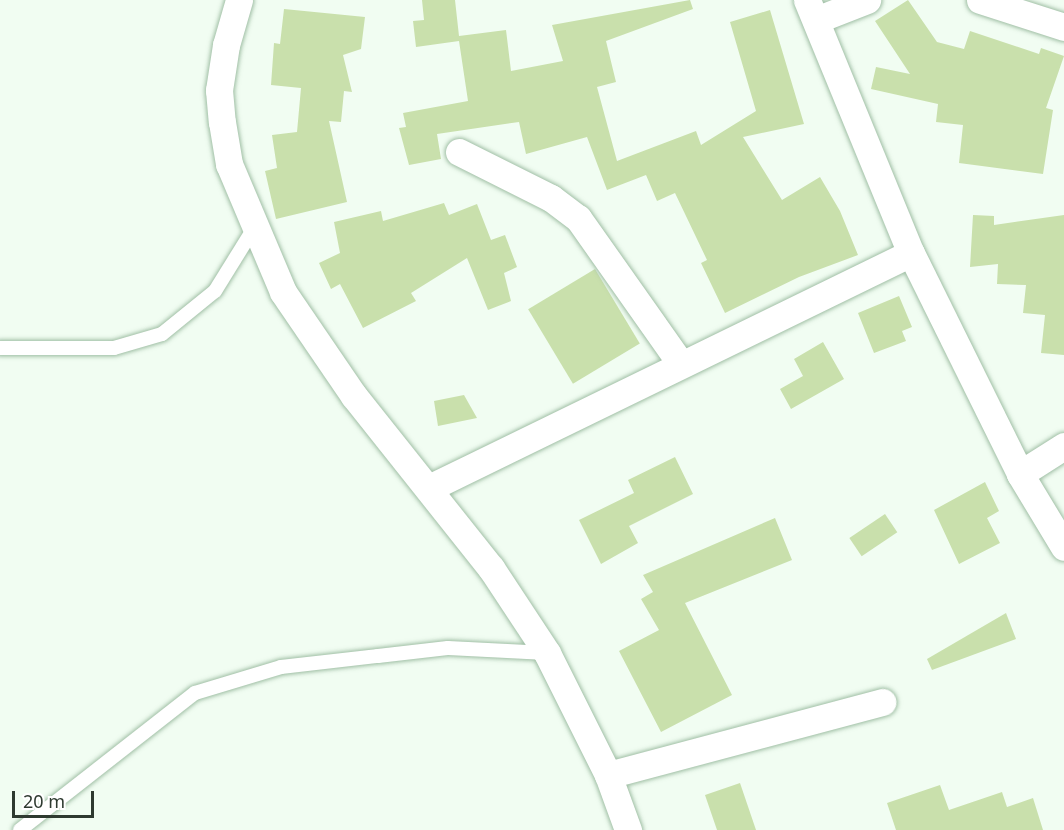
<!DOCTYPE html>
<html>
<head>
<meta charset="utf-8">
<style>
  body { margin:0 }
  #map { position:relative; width:1064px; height:830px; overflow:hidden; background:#f1fdf2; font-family:"Noto Sans",sans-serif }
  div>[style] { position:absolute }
  .building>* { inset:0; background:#c9e0ac; transform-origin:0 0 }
  .roads { filter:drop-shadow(0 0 2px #a0bfa5) drop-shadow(0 0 2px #a0bfa5) }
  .service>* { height:14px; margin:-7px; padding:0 7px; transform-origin:7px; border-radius:7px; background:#fff }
  .minor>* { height:27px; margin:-13.5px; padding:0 13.5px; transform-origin:13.5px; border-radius:13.5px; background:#fff }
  span { translate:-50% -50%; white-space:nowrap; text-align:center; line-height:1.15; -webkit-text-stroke:5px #fff; paint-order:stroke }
  .scale { position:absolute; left:12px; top:791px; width:82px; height:27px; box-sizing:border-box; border:3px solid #2e3a30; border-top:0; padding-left:8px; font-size:18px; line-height:21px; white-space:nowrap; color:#2e3a30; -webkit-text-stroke:4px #fff; paint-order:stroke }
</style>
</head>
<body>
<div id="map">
  <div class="building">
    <i style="clip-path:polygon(422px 0,455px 0,459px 36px,506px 30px,511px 71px,563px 61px,552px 25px,690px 0,693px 9px,606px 41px,616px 82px,597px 87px,617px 161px,696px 131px,701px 145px,756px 111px,730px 22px,770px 10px,804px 124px,743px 137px,782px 200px,820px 177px,840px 211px,858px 255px,799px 277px,725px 313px,701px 263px,707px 260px,675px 193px,657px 201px,646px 175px,607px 190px,587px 137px,526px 154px,519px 122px,437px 134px,441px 159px,409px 165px,399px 128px,406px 127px,403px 113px,468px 101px,459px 41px,416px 47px,413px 21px,424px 20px)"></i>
    <i style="clip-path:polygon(908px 0,937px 42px,964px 49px,970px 31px,1039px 54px,1041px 48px,1064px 56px,1046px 108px,1053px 110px,1043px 174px,959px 163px,963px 125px,936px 122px,938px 104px,871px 89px,876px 67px,910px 74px,875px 21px)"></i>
    <i style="clip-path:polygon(284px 9px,365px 17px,361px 49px,343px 55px,352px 92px,344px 91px,341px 122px,329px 121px,347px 202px,276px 219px,265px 171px,277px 168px,272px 135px,297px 132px,301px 88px,271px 85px,274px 43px,280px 44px)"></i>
    <i style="clip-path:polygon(444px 203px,449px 215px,477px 204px,491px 240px,505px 235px,517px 267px,504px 273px,511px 301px,488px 310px,467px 258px,411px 293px,416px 301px,363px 328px,340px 284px,331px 289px,319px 263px,340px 253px,334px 222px,381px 211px,383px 221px)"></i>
    <i style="clip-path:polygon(973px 215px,994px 216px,994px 225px,1064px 215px,1064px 355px,1041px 353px,1045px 315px,1023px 313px,1026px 285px,997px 284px,998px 264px,970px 267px)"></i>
    <i style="left:595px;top:269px;width:87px;height:78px;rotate:59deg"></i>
    <i style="clip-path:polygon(899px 296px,912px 327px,902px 331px,906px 341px,874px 353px,858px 313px)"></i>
    <i style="clip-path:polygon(823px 342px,844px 379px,791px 409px,780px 389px,803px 376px,794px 359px)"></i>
    <i style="clip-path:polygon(464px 395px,477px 418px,438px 426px,434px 401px)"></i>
    <i style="clip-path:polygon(675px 457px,693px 494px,629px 526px,638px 543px,601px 564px,579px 520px,634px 493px,628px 480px)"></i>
    <i style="clip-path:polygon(985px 482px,999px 511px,987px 518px,1000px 543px,959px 564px,934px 510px)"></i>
    <i style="left:885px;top:514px;width:22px;height:43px;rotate:56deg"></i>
    <i style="clip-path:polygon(775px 518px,792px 560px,685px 603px,732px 695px,661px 732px,619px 651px,659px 630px,641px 599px,653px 592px,643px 575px)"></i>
    <i style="clip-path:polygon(1006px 613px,1016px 639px,932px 670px,927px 659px)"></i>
    <i style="clip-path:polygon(740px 783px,756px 830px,717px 830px,705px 795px)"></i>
    <i style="clip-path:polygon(940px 785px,949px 810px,1002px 792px,1007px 807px,1033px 798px,1043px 830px,896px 830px,887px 803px)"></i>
  </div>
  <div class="roads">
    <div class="service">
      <i style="left:0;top:348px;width:114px"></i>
      <i style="left:114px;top:348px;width:50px;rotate:-16.3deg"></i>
      <i style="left:162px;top:334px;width:68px;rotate:-39.1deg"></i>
      <i style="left:215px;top:291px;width:74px;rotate:-58.2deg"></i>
      <i style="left:20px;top:830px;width:222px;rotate:-38.1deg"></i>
      <i style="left:195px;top:693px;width:90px;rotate:-16.8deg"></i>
      <i style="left:281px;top:667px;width:98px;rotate:-6.5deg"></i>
      <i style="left:378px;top:656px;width:70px;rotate:-6.5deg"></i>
      <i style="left:448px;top:648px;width:99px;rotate:2.9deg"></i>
    </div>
    <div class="minor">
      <i style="left:239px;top:0;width:47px;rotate:106.1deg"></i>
      <i style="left:226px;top:45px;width:46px;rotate:98.8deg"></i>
      <i style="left:219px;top:90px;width:32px;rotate:85deg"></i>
      <i style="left:222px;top:122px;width:43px;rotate:80.5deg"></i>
      <i style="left:229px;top:164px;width:139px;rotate:67.1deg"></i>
      <i style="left:283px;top:292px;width:126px;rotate:55.7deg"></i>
      <i style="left:354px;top:396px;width:220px;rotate:51.5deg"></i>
      <i style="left:491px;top:568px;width:102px;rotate:56.6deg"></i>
      <i style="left:547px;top:653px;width:136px;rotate:63.4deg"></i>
      <i style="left:608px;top:775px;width:59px;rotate:70deg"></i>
      <i style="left:807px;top:0;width:274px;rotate:67.7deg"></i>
      <i style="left:911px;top:253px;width:246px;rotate:63.7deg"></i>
      <i style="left:1020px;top:474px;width:85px;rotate:58.9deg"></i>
      <i style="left:980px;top:0;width:88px;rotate:17.8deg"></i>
      <i style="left:816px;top:20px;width:55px;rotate:-21.4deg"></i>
      <i style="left:459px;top:152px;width:103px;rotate:26.6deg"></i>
      <i style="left:551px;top:198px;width:34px;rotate:37deg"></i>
      <i style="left:578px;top:218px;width:179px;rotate:54.8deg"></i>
      <i style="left:1020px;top:474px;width:52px;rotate:-32.5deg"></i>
      <i style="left:429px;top:488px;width:536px;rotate:-25.99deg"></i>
      <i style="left:608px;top:775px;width:284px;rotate:-14.9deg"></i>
    </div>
  </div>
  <div class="scale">20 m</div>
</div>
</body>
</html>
